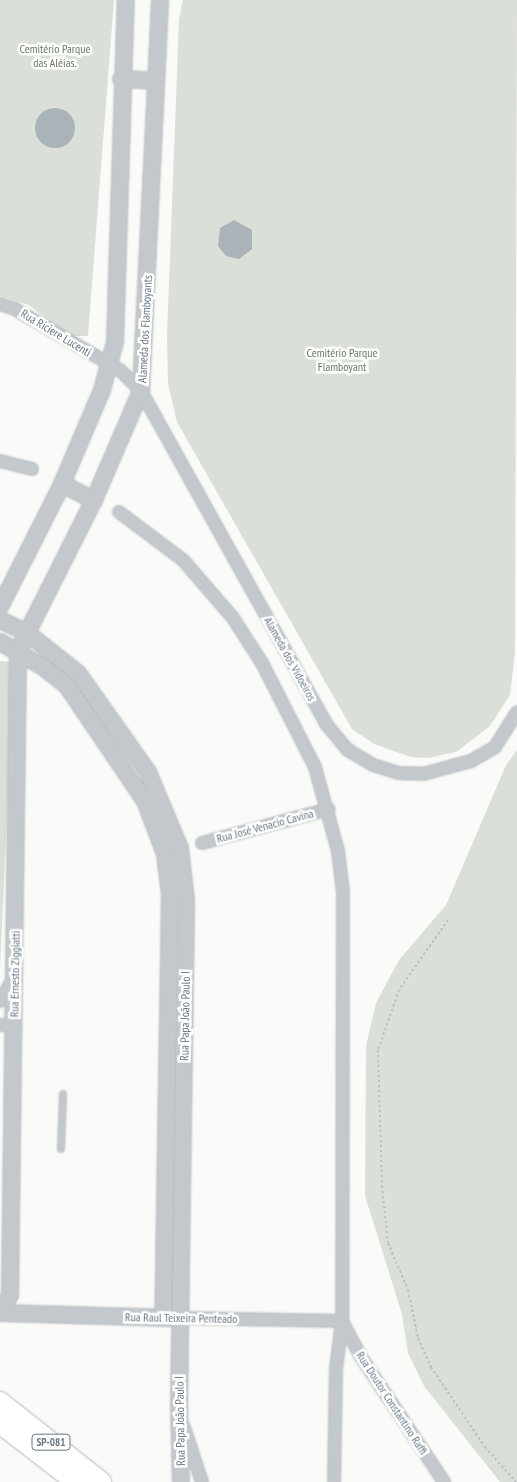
<!DOCTYPE html>
<html>
<head>
<meta charset="utf-8">
<style>
  body { margin:0 }
  #map { position:relative; width:517px; height:1482px; overflow:hidden; background:#fafaf8; font-family:"PT Sans Narrow",sans-serif }
  div>[style] { position:absolute }
  .green>* { inset:0; background:#dadfd7 }
  .building>* { inset:0; background:#aab3b9 }
  .round { border-radius:50% }
  .path>* { height:2px; margin-top:-1px; transform-origin:0; background:repeating-linear-gradient(90deg,#bbbfc2 0 2.5px,transparent 0 5px) }
  .roads { filter:drop-shadow(0 0 1px #b5babe) drop-shadow(0 0 1px #b5babe) }
  .service>* { height:6px; margin:-3px; padding:0 3px; transform-origin:3px; border-radius:3px; background:#c3c8cc }
  .minor>* { height:12px; margin:-6px; padding:0 6px; transform-origin:6px; border-radius:6px; background:#c3c8cc }
  .tertiary>* { height:16px; margin:-8px; padding:0 8px; transform-origin:8px; border-radius:8px; background:#c3c8cc }
  .primary>* { height:20px; margin:-10px; padding:0 10px; transform-origin:10px; border-radius:10px; background:#fff }
  span { translate:-50% -50%; white-space:nowrap; text-align:center; line-height:1.15; -webkit-text-stroke:5px #fff; paint-order:stroke }
  .shield-label span { padding:1px 4px; background:#fff; border:1px solid; border-radius:4px; -webkit-text-stroke-width:0 }
  .shield-label { font-size:11px; color:#657683; font-weight:700 }
  .park-label { font-size:12px; color:#687a64 }
  .street-label { font-size:12px; color:#657683 }
</style>
</head>
<body>
<div id="map">
  <div class="green">
    <i style="clip-path:polygon(0 0,114px 0,88px 336px,67px 336px,29px 305px,0 296px)"></i>
    <i style="clip-path:polygon(183px 0,517px 0,515px 652px,510px 695px,490px 726px,456px 752px,428px 758px,411px 757px,374px 744px,352px 729px,177px 422px,168px 384px,167px 337px,179px 19px)"></i>
    <i style="clip-path:polygon(0 661px,14px 662px,0 969px)"></i>
    <i style="clip-path:polygon(517px 750px,517px 1482px,500px 1482px,424px 1386px,408px 1353px,402px 1314px,365px 1196px,366px 1046px,376px 1003px,399px 960px,446px 905px,506px 765px)"></i>
  </div>
  <div class="building">
    <i class="round" style="left:35px;top:108px;width:40px;height:40px"></i>
    <i style="clip-path:polygon(234px 220px,252px 230px,252px 249px,239px 259px,226px 256px,218px 246px,220px 228px)"></i>
  </div>
  <div class="path">
    <i style="left:448px;top:920px;width:85px;rotate:125deg"></i>
    <i style="left:399px;top:990px;width:64px;rotate:109.3deg"></i>
    <i style="left:378px;top:1050px;width:136px;rotate:88.3deg"></i>
    <i style="left:382px;top:1186px;width:57px;rotate:84deg"></i>
    <i style="left:388px;top:1243px;width:51px;rotate:66.9deg"></i>
    <i style="left:408px;top:1290px;width:49px;rotate:78.2deg"></i>
    <i style="left:418px;top:1338px;width:32px;rotate:66deg"></i>
    <i style="left:431px;top:1367px;width:97px;rotate:56deg"></i>
    <i style="left:485px;top:1447px;width:47px;rotate:48.5deg"></i>
  </div>
  <div class="roads">
    <div class="service">
      <i style="left:61px;top:1149px;width:55px;rotate:-87.9deg"></i>
    </div>
    <div class="minor">
      <i style="left:0;top:304px;width:16px;rotate:18deg"></i>
      <i style="left:15px;top:309px;width:121px;rotate:30.2deg"></i>
      <i style="left:120px;top:370px;width:30px;rotate:45deg"></i>
      <i style="left:141px;top:391px;width:381px;rotate:60.9deg"></i>
      <i style="left:326px;top:724px;width:34px;rotate:50deg"></i>
      <i style="left:348px;top:750px;width:29px;rotate:31deg"></i>
      <i style="left:373px;top:765px;width:27px;rotate:17deg"></i>
      <i style="left:399px;top:773px;width:24px;rotate:2deg"></i>
      <i style="left:423px;top:774px;width:50px;rotate:-15.2deg"></i>
      <i style="left:471px;top:761px;width:28px;rotate:-30deg"></i>
      <i style="left:495px;top:747px;width:41px;rotate:-57.8deg"></i>
      <i style="left:0;top:461px;width:33px;rotate:14deg"></i>
      <i style="left:119px;top:512px;width:80px;rotate:36.9deg"></i>
      <i style="left:183px;top:560px;width:77px;rotate:49.2deg"></i>
      <i style="left:233px;top:618px;width:54px;rotate:57.2deg"></i>
      <i style="left:262px;top:663px;width:117px;rotate:63deg"></i>
      <i style="left:315px;top:767px;width:87px;rotate:74.7deg"></i>
      <i style="left:338px;top:851px;width:41px;rotate:83deg"></i>
      <i style="left:343px;top:892px;width:429px;rotate:90.1deg"></i>
      <i style="left:342px;top:1321px;width:49px;rotate:97deg"></i>
      <i style="left:336px;top:1370px;width:112px;rotate:91deg"></i>
      <i style="left:202px;top:843px;width:131px;rotate:-15deg"></i>
      <i style="left:0;top:1001px;width:27px;rotate:-59deg"></i>
      <i style="left:0;top:1025px;width:15px;rotate:-4deg"></i>
      <i style="left:180px;top:1318px;width:162px;rotate:1.1deg"></i>
      <i style="left:342px;top:1321px;width:41px;rotate:62.2deg"></i>
      <i style="left:361px;top:1357px;width:150px;rotate:56.4deg"></i>
      <i style="left:184px;top:1427px;width:58px;rotate:71.9deg"></i>
    </div>
    <div class="tertiary">
      <i style="left:121px;top:79px;width:34px;rotate:3deg"></i>
      <i style="left:62px;top:484px;width:36px;rotate:27deg"></i>
      <i style="left:0;top:607px;width:138px;rotate:-63.2deg"></i>
      <i style="left:62px;top:484px;width:102px;rotate:-66.9deg"></i>
      <i style="left:102px;top:390px;width:50px;rotate:-74.8deg"></i>
      <i style="left:115px;top:342px;width:342px;rotate:-88.2deg"></i>
      <i style="left:0;top:620px;width:29px;rotate:25deg"></i>
      <i style="left:26px;top:632px;width:66px;rotate:38.3deg"></i>
      <i style="left:78px;top:673px;width:121px;rotate:54.7deg"></i>
      <i style="left:148px;top:772px;width:82px;rotate:67.2deg"></i>
      <i style="left:180px;top:848px;width:53px;rotate:83.5deg"></i>
      <i style="left:186px;top:901px;width:505px;rotate:90.79deg"></i>
      <i style="left:179px;top:1406px;width:76px;rotate:88.5deg"></i>
      <i style="left:0;top:642px;width:50px;rotate:30.2deg"></i>
      <i style="left:43px;top:667px;width:31px;rotate:38deg"></i>
      <i style="left:67px;top:686px;width:139px;rotate:55.9deg"></i>
      <i style="left:145px;top:801px;width:57px;rotate:69.3deg"></i>
      <i style="left:165px;top:854px;width:38px;rotate:83deg"></i>
      <i style="left:170px;top:892px;width:426px;rotate:90.9deg"></i>
      <i style="left:0;top:1313px;width:21px;rotate:-61deg"></i>
      <i style="left:10px;top:1295px;width:644px;rotate:-89.29deg"></i>
      <i style="left:18px;top:651px;width:169px;rotate:-63.3deg"></i>
      <i style="left:94px;top:500px;width:119px;rotate:-66.7deg"></i>
      <i style="left:141px;top:391px;width:391px;rotate:-87.2deg"></i>
      <i style="left:0;top:1313px;width:173px;rotate:1.7deg"></i>
    </div>
    <div class="primary">
      <i style="left:0;top:1402px;width:129px;rotate:38.4deg"></i>
      <i style="left:0;top:1423px;width:96px;rotate:37.8deg"></i>
    </div>
  </div>
  <div class="shield-label">
    <span style="left:51px;top:1442px">SP-081</span>
  </div>
  <div class="park-label">
    <span style="left:55px;top:56px">Cemitério Parque<br>das Aléias.</span>
    <span style="left:342px;top:360px">Cemitério Parque<br>Flamboyant</span>
  </div>
  <div class="street-label">
    <span style="left:145px;top:329px;rotate:-87deg">Alameda dos Flamboyants</span>
    <span style="left:56px;top:333px;rotate:31deg">Rua Riciere Lucenti</span>
    <span style="left:290px;top:659px;rotate:61deg">Alameda dos Vidoeiros</span>
    <span style="left:265px;top:826px;rotate:-15deg">Rua José Venacio Cavina</span>
    <span style="left:15px;top:974px;rotate:-89deg">Rua Ernesto Ziggiatti</span>
    <span style="left:185px;top:1016px;rotate:-89deg">Rua Papa João Paulo I</span>
    <span style="left:181px;top:1318px;rotate:1deg">Rua Raul Teixeira Penteado</span>
    <span style="left:392px;top:1403px;rotate:57deg">Rua Doutor Constantino Raffi</span>
    <span style="left:180px;top:1421px;rotate:-91deg">Rua Papa João Paulo I</span>
  </div>
</div>
</body>
</html>
